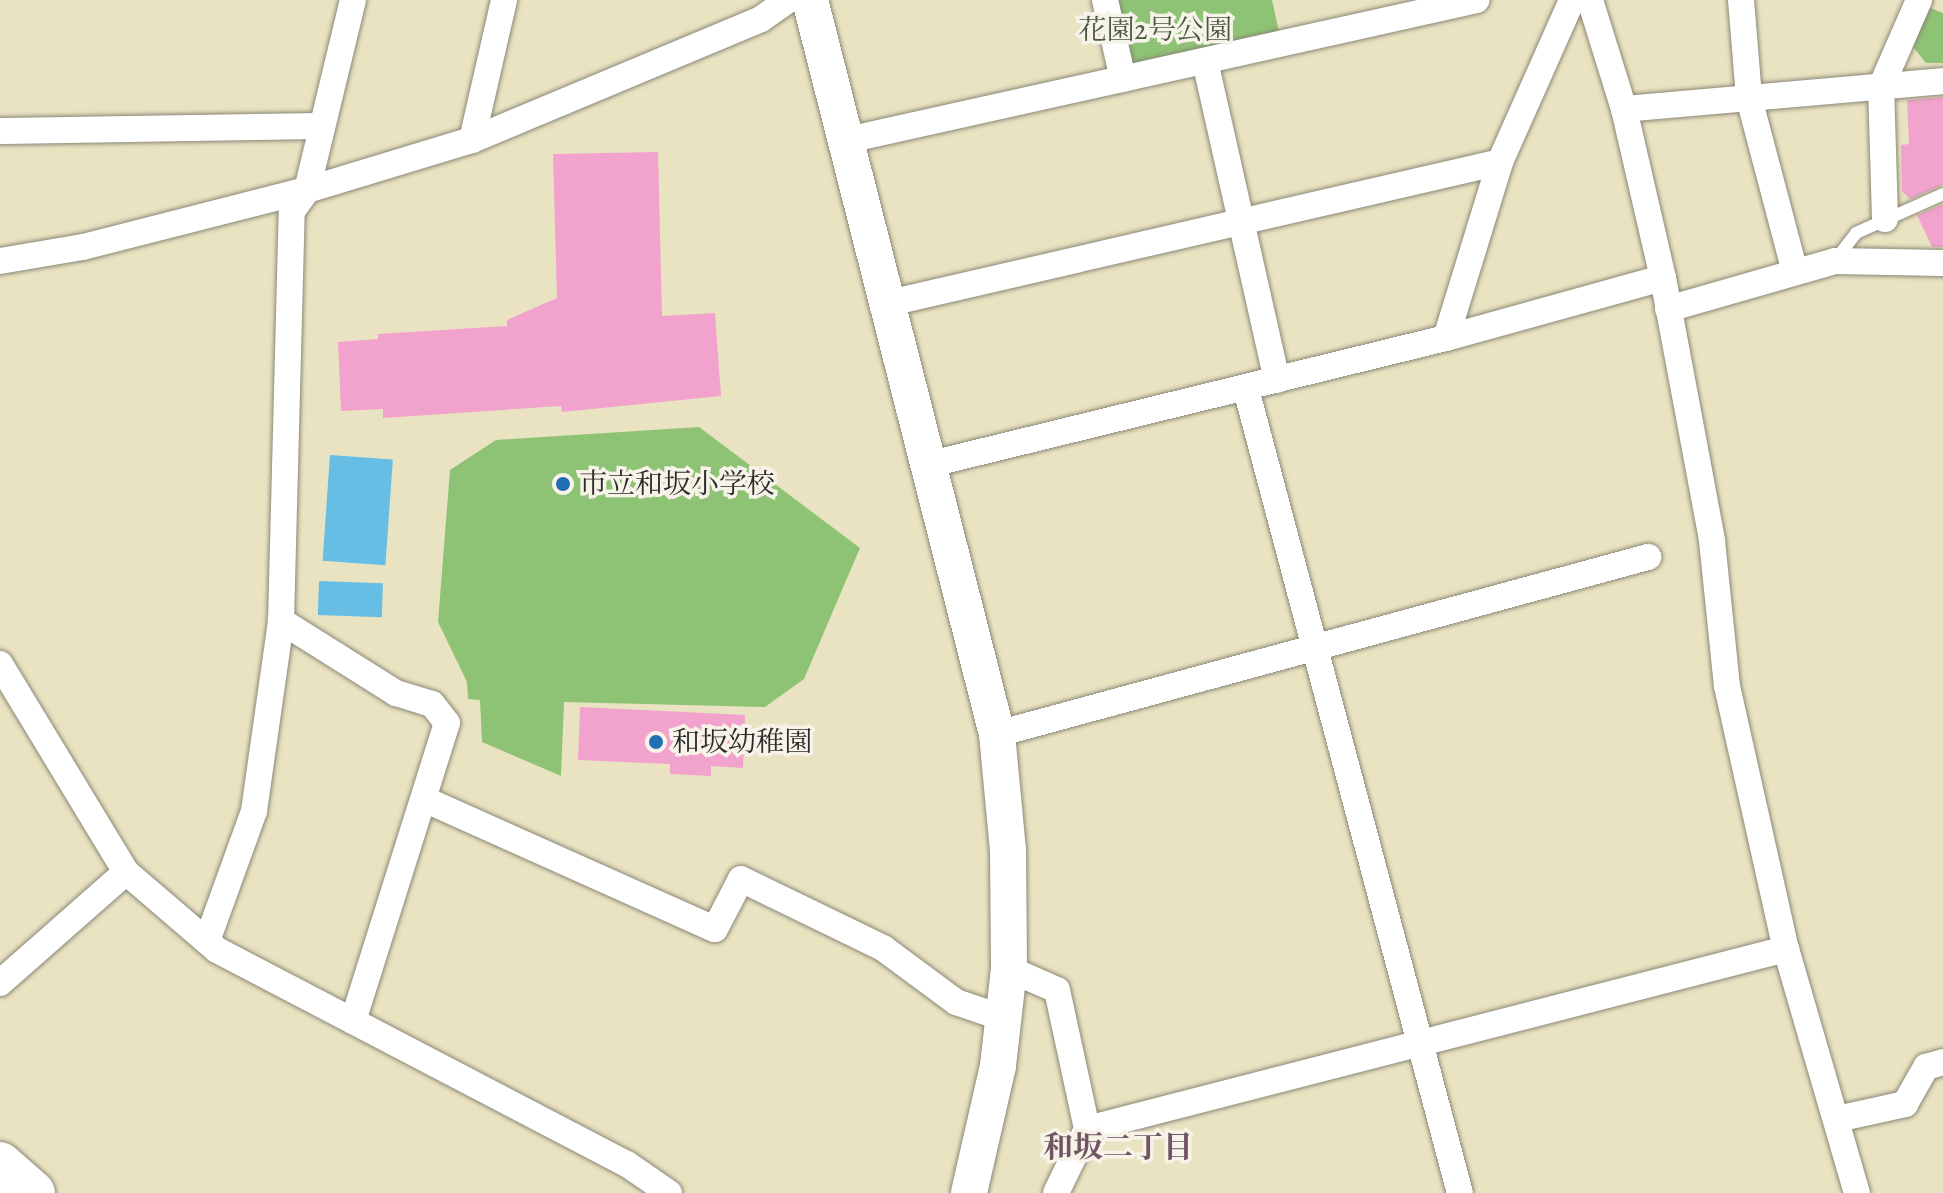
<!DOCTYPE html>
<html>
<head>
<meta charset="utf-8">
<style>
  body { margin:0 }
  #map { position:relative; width:1943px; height:1193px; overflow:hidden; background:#eae3c2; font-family:Alegreya,"Noto Serif JP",serif }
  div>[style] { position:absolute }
  .green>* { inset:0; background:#8ec375 }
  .water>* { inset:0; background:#67bee4; transform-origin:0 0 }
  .building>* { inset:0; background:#f1a3cd }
  .roads { filter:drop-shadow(0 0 2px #8a8776) drop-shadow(0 0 2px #8a8776) }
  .lane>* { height:12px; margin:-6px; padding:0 6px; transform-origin:6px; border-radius:6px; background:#fff }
  .street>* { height:26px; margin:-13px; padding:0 13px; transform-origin:13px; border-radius:13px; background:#fff }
  .secondary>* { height:36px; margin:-18px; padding:0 18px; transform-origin:18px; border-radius:18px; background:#fff }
  .highway>* { height:44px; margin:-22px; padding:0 22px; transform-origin:22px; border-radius:22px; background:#fff }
  .dots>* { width:22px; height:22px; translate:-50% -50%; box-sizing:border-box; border:4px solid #f7f3e8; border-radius:50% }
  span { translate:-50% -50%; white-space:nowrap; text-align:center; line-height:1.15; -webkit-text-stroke:7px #f7f3e8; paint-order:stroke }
  .park-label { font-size:28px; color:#495941 }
  .poi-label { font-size:28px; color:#2b2b2b }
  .left { translate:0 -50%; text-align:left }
  .neighbourhood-label { font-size:30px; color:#705564; font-weight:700 }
</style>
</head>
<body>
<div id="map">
  <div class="green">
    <i style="clip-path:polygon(1118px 0,1272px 0,1279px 32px,1132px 64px)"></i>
    <i style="clip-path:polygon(1928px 7px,1943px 13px,1943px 63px,1926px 63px,1913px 47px)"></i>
    <i style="clip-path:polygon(699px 427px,860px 548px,804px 679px,765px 707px,564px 702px,561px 776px,482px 742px,480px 700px,468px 699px,467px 682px,438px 622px,450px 470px,496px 440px)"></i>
  </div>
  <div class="water">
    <i style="left:330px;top:455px;width:63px;height:106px;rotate:4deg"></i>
    <i style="left:319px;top:581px;width:64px;height:34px;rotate:2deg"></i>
  </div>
  <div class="building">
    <i style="clip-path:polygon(1943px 97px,1943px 185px,1910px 199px,1902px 191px,1901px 145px,1909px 144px,1907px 100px)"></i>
    <i style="clip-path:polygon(658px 152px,662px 316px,715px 313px,721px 396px,562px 412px,561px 406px,383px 418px,383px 409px,341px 411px,338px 342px,378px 339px,378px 334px,507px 326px,507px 320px,557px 298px,553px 154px)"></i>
    <i style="clip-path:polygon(1943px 204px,1943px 247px,1932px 247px,1917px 215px)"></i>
    <i style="clip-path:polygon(580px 707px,745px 715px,743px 768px,711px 766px,711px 776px,670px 774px,670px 764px,578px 760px)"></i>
  </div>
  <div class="roads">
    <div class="lane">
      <i style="left:1836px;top:259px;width:33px;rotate:-52deg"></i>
      <i style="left:1856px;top:233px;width:95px;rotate:-24.1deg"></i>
    </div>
    <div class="street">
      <i style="left:1105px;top:0;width:81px;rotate:77.2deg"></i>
      <i style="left:1590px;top:0;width:114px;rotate:72.7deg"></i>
      <i style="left:1624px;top:109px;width:173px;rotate:77deg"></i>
      <i style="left:1663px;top:278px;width:268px;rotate:79.4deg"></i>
      <i style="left:1712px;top:541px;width:146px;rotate:84.1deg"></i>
      <i style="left:1727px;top:686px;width:270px;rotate:77.4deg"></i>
      <i style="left:1786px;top:949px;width:254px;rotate:73.8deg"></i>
      <i style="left:1741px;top:0;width:98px;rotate:85.3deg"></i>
      <i style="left:1749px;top:98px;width:180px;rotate:75.2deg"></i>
      <i style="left:1205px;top:61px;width:327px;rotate:77.3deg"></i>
      <i style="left:1624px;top:109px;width:320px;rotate:-5deg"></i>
      <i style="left:0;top:131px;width:321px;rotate:-0.9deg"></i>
      <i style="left:472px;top:140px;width:144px;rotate:-77.1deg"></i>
      <i style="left:843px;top:141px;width:649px;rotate:-12.54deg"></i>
      <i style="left:1885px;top:219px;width:132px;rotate:-91.7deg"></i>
      <i style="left:1881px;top:87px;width:95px;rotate:-66.4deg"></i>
      <i style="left:0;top:261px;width:84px;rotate:-9.6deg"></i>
      <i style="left:83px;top:247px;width:231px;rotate:-14.3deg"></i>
      <i style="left:307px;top:190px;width:172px;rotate:-16.9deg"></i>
      <i style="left:472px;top:140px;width:313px;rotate:-22.7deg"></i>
      <i style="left:761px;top:19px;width:33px;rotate:-35deg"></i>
      <i style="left:885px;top:304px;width:631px;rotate:-13deg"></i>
      <i style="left:1668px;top:309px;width:174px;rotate:-16deg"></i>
      <i style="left:1835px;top:261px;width:108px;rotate:1.1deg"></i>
      <i style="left:1446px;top:338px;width:184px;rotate:-72.9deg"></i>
      <i style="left:1500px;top:162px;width:177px;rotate:-66deg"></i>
      <i style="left:1246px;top:389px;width:832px;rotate:75.1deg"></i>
      <i style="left:931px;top:464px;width:530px;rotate:-13.75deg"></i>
      <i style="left:1446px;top:338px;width:225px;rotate:-15.5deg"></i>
      <i style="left:0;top:664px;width:243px;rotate:58.8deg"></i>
      <i style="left:126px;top:872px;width:120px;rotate:40.6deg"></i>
      <i style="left:217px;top:950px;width:462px;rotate:27.6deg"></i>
      <i style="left:627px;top:1164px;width:51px;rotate:34.6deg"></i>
      <i style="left:997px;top:734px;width:675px;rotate:-15.21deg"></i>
      <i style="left:426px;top:800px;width:316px;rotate:24.1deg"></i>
      <i style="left:715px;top:929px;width:56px;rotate:-62.5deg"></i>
      <i style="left:741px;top:879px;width:158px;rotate:25.9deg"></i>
      <i style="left:883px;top:948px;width:91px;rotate:36.5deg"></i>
      <i style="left:956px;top:1002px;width:50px;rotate:18.8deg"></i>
      <i style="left:207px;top:941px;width:138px;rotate:-70.1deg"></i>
      <i style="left:254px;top:811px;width:192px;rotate:-81.9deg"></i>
      <i style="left:1009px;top:969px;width:52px;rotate:23.6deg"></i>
      <i style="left:1057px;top:990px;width:142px;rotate:77.8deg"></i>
      <i style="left:1087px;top:1129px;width:722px;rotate:-14.44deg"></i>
      <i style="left:0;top:983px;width:168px;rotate:-41.4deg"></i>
      <i style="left:353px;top:1021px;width:312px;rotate:-72.5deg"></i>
      <i style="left:447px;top:723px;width:24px;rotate:-128deg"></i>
      <i style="left:432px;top:704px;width:38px;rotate:-163deg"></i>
      <i style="left:396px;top:693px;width:136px;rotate:-147.9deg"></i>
      <i style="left:281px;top:621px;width:410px;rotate:-88.5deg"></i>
      <i style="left:292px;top:211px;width:26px;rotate:-54deg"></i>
      <i style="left:307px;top:190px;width:195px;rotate:-76.4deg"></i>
      <i style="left:1837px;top:1119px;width:70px;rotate:-12.4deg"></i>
      <i style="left:1905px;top:1104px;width:43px;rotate:-60.4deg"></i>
      <i style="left:1926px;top:1067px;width:18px;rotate:-16deg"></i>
      <i style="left:1056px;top:1193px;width:71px;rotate:-64.2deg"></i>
    </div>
    <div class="secondary">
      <i style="left:810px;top:0;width:757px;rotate:75.71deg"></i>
      <i style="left:997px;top:734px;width:118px;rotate:84.6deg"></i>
      <i style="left:1008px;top:851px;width:118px;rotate:89.5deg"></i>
      <i style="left:1009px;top:969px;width:98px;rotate:96.5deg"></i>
      <i style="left:998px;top:1066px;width:130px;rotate:102.9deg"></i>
    </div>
    <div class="highway">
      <i style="left:0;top:1164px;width:44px;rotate:41.3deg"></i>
    </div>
  </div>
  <div class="dots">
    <i style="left:563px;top:484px;background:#1f6fb2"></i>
    <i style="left:656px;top:742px;background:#1f6fb2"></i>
  </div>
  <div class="park-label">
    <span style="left:1155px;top:30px">花園2号公園</span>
  </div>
  <div class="poi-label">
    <span class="left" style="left:579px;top:484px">市立和坂小学校</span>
    <span class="left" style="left:672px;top:742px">和坂幼稚園</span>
  </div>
  <div class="neighbourhood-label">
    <span style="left:1118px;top:1147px">和坂二丁目</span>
  </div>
</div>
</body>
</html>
